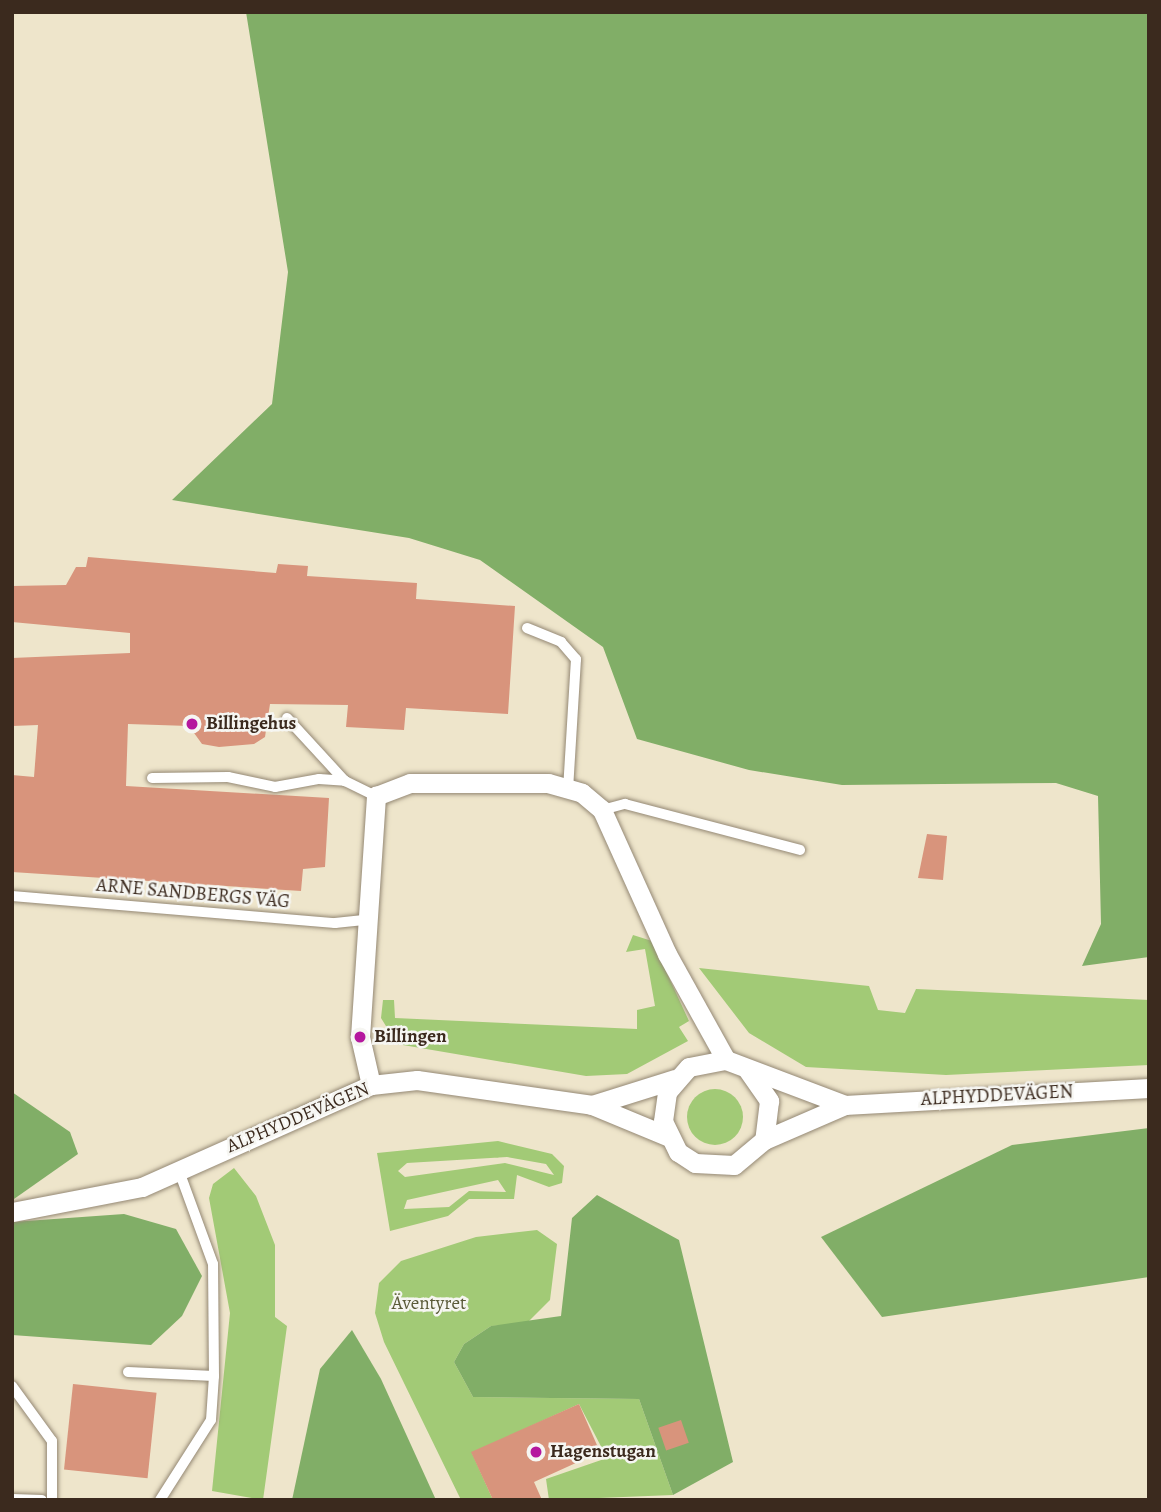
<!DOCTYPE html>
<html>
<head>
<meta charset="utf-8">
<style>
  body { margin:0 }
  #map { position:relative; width:1161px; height:1512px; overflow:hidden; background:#eee5cb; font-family:Alegreya,serif }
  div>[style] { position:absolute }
  .green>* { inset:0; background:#a2ca76 }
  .round { border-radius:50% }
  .forest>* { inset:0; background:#81ae67 }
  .building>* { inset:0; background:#d8947c; transform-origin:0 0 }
  .roads { filter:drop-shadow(0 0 2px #948874) drop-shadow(0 0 2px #948874) }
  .lane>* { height:10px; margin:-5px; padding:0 5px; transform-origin:5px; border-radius:5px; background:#fff }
  .street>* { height:19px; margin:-9.5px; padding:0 9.5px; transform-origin:9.5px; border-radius:9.5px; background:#fff }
  .dots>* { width:19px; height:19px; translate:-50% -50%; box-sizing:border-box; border:4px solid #f6f6f2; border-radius:50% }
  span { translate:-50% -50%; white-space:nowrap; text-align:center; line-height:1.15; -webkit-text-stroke:5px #f6f6f2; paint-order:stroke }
  .poi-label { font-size:19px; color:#3b2a1e; font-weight:700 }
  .left { translate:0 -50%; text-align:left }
  .street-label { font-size:19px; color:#3b2a1e }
  .park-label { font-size:19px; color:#5a5a38 }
  .frame { position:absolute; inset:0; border:14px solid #3b2a1e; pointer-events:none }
</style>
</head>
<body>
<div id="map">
  <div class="green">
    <i style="clip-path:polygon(633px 935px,652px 941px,689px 1021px,679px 1027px,688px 1041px,627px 1074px,586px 1076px,397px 1044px,381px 1018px,383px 1000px,394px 1000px,395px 1018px,637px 1029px,637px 1010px,655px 1006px,645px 949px,626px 952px)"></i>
    <i style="clip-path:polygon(699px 968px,869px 986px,878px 1010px,905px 1013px,916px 989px,1149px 1000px,1149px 1065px,946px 1075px,806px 1067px,749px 1033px)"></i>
    <i class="round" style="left:687px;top:1089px;width:56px;height:56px"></i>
    <i style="clip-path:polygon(evenodd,498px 1141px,552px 1154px,564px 1166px,562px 1183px,549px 1187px,517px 1175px,514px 1199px,469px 1199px,448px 1216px,390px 1231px,377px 1153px,498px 1141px,507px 1157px,546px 1164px,554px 1175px,505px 1163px,405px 1177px,398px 1171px,407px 1163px,507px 1157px,498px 1141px,498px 1180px,506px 1192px,469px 1191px,449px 1207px,404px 1209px,407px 1200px,498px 1180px)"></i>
    <i style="clip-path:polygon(234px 1168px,256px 1196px,275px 1245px,275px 1317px,287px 1326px,263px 1500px,212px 1491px,230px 1313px,209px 1198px,213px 1184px)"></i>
    <i style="clip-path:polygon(537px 1230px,557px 1244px,550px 1300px,526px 1324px,491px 1326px,464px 1344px,454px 1362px,473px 1397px,639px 1399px,673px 1495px,549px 1500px,546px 1479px,607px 1458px,579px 1404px,472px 1453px,493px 1500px,461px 1500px,384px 1342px,375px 1313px,379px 1283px,401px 1261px,476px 1237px)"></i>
  </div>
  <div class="forest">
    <i style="clip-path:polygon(246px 12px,1149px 12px,1149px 957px,1082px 966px,1101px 924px,1098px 796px,1056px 783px,842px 785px,749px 770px,637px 739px,603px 647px,480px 560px,409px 538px,172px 500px,272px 404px,288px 272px)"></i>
    <i style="clip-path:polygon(12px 1092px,70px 1132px,78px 1154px,14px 1199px)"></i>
    <i style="clip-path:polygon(1149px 1128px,1149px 1277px,882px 1317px,821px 1237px,1012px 1145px)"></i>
    <i style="clip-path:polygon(597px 1195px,679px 1240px,733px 1462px,673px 1495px,639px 1399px,473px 1397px,454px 1362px,464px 1344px,491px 1326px,561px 1316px,572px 1218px)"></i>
    <i style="clip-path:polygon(124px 1214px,176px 1229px,202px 1276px,182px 1316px,151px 1345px,12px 1335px,12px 1222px)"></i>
    <i style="clip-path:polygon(352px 1330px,381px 1379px,436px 1500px,292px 1500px,320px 1369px)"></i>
  </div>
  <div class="building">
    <i style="clip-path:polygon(88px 557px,276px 573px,278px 564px,308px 566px,307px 576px,417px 583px,416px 599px,515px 606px,508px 714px,406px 708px,404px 730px,346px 727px,348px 705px,270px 704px,265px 737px,254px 744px,219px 747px,202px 744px,189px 726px,128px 724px,126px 786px,329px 798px,325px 867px,303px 869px,301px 891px,12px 872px,12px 775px,34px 777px,38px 725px,12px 726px,12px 658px,130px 653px,130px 633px,12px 622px,12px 586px,66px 585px,76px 567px,86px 567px)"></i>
    <i style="clip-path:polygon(927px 834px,947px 836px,943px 880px,918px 878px)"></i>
    <i style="left:73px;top:1384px;width:84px;height:86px;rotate:6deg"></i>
    <i style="clip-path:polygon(579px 1404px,600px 1452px,534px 1482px,542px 1500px,493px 1500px,471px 1452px)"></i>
    <i style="left:681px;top:1420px;width:24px;height:24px;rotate:71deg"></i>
  </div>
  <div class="roads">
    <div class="lane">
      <i style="left:527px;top:628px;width:37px;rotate:22deg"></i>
      <i style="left:561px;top:642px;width:23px;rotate:49deg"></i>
      <i style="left:576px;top:659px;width:130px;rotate:93.5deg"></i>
      <i style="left:287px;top:718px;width:86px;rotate:47.4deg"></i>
      <i style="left:152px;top:778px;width:76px;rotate:-0.8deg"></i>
      <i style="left:228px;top:777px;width:48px;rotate:12deg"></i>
      <i style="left:275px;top:787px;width:45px;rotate:-10.3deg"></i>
      <i style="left:319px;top:779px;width:26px;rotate:4deg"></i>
      <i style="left:345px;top:781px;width:34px;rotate:26deg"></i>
      <i style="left:602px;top:810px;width:24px;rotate:-15deg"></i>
      <i style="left:625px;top:804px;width:181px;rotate:14.7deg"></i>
      <i style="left:12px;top:896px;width:324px;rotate:4.8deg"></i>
      <i style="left:335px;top:923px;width:36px;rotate:-6deg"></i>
      <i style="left:128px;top:1372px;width:86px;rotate:2.7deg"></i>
      <i style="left:12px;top:1386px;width:68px;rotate:54deg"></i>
      <i style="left:52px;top:1441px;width:59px;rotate:90deg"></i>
      <i style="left:12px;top:1499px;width:30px;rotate:2deg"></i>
      <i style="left:160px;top:1500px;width:95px;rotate:-57.5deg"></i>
      <i style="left:211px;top:1420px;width:44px;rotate:-86.1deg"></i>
      <i style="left:214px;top:1376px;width:112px;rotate:-90.5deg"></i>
      <i style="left:213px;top:1264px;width:99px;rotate:-110.1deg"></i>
    </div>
    <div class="street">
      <i style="left:747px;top:1069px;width:39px;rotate:55deg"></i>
      <i style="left:769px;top:1101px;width:39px;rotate:97deg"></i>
      <i style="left:764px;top:1140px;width:39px;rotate:140deg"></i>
      <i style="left:734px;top:1165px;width:39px;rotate:-177deg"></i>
      <i style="left:695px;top:1163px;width:20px;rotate:-147deg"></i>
      <i style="left:678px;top:1152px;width:34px;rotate:-116deg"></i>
      <i style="left:663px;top:1121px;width:29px;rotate:-82deg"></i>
      <i style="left:667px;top:1092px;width:33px;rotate:-49deg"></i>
      <i style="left:689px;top:1067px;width:38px;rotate:-11deg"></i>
      <i style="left:726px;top:1060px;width:127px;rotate:20.7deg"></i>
      <i style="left:371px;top:1085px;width:49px;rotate:-102.9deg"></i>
      <i style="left:360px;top:1037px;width:242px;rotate:-86.2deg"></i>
      <i style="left:376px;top:796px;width:36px;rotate:-21deg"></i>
      <i style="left:410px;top:783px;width:138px"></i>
      <i style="left:548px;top:783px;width:35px;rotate:16deg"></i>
      <i style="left:582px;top:793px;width:26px;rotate:40deg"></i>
      <i style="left:602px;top:810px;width:158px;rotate:65.7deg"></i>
      <i style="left:667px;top:954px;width:121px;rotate:60.9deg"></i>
      <i style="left:592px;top:1105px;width:87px;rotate:-17.4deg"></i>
      <i style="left:764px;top:1140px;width:88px;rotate:-23.4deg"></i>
      <i style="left:845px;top:1105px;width:304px;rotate:-3.2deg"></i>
      <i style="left:12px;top:1212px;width:132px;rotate:-10.9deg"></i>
      <i style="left:142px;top:1187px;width:251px;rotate:-24deg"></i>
      <i style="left:371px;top:1085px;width:46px;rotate:-6.2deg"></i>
      <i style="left:417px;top:1080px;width:177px;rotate:8.1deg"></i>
      <i style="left:592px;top:1105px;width:81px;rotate:22.5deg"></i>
    </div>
  </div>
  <div class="dots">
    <i style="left:192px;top:724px;background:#b5179e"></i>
    <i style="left:360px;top:1037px;background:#b5179e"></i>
    <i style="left:536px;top:1452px;background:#b5179e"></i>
  </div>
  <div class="poi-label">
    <span class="left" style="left:206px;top:724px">Billingehus</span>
    <span class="left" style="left:374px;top:1037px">Billingen</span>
    <span class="left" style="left:550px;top:1452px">Hagenstugan</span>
  </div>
  <div class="street-label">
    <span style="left:193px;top:894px;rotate:5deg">ARNE SANDBERGS VÄG</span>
    <span style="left:997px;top:1096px;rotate:-3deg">ALPHYDDEVÄGEN</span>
    <span style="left:298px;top:1118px;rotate:-23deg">ALPHYDDEVÄGEN</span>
  </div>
  <div class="park-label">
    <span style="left:429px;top:1304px">Äventyret</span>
  </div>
  <div class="frame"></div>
</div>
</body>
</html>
